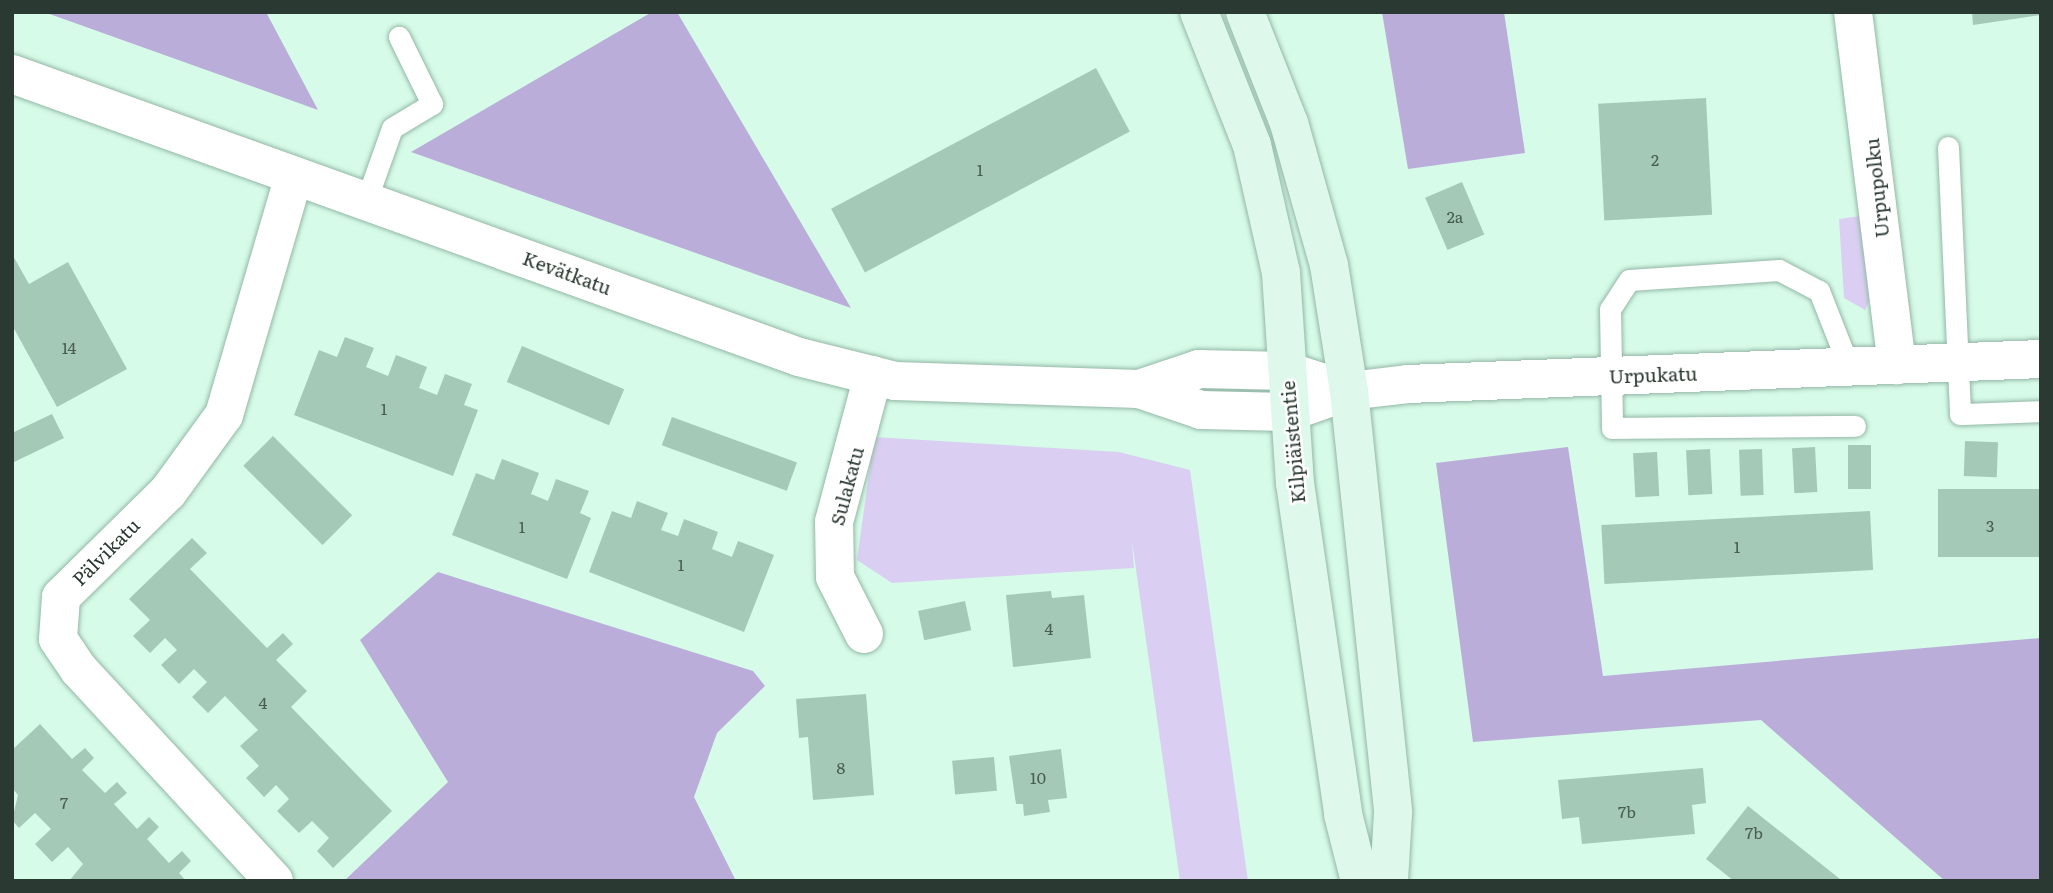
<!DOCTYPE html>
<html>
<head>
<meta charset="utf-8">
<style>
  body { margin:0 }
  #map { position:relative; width:2053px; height:893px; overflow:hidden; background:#d6fbe8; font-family:Literata,serif }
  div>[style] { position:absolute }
  .green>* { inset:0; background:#dacff3 }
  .forest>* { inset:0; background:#bbadda }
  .building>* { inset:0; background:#a5c9b7; transform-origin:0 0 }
  .roads { filter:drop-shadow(0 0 2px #94b7a6) drop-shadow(0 0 2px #94b7a6) }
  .lane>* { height:21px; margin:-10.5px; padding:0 10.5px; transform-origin:10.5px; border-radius:10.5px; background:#fff }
  .street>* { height:38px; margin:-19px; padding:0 19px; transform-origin:19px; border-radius:19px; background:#fff }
  .secondary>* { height:38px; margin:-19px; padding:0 19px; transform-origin:19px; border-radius:19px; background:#def8ec }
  span { translate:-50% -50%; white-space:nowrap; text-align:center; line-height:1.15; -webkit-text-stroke:5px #fff; paint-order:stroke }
  .number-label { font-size:16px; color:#495d52 }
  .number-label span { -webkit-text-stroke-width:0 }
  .street-label { font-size:19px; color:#2a3931 }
  .frame { position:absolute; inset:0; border:14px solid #2a3931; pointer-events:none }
</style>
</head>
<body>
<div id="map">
  <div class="green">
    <i style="clip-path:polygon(1867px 215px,1873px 292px,1865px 310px,1844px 298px,1839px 219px)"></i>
    <i style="clip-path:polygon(874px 437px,1119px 452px,1190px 470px,1248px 881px,1180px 881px,1132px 541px,1134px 568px,892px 583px,857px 560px)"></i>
  </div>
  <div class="forest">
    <i style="clip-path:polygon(44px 12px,266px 12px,318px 110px)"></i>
    <i style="clip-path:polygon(652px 12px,677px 12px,851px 308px,411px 152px)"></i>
    <i style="clip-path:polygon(1382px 12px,1504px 12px,1525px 153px,1408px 169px)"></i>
    <i style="clip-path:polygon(1568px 447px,1603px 676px,2041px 638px,2041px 881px,1945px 881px,1761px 720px,1473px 742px,1436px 463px)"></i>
    <i style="clip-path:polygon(438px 572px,753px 671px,765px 686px,717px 733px,694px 797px,736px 881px,345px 880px,448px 782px,360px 640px)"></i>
  </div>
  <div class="building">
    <i style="clip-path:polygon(1972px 12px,2041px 12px,2041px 15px,1973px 25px)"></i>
    <i style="left:1096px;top:68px;width:72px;height:300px;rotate:62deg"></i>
    <i style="left:1706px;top:98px;width:117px;height:108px;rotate:87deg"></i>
    <i style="left:1462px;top:182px;width:57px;height:40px;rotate:67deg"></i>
    <i style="clip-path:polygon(12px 254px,29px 284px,68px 262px,127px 369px,57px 407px,12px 325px)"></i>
    <i style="clip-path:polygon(345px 337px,374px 348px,366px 367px,388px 376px,396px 355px,427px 367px,419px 388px,437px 395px,445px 374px,472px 384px,464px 405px,478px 410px,453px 476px,294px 415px,319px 350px,337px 357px)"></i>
    <i style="left:522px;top:346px;width:111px;height:39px;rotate:23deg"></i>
    <i style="clip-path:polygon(52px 414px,64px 438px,12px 463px,12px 433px)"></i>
    <i style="left:672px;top:417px;width:133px;height:30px;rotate:20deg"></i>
    <i style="left:273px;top:436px;width:112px;height:42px;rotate:45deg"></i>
    <i style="left:1965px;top:441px;width:33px;height:35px;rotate:2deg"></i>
    <i style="left:1848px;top:445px;width:23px;height:44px"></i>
    <i style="left:1815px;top:447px;width:45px;height:23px;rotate:87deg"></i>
    <i style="left:1710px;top:449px;width:45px;height:24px;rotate:87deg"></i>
    <i style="left:1762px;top:449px;width:46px;height:23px;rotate:88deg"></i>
    <i style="left:1657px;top:452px;width:44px;height:24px;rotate:87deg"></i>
    <i style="clip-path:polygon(502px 459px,539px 473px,531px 494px,548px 501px,556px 479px,589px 491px,580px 513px,591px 518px,567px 579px,452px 535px,476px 473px,494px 480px)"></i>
    <i style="left:2041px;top:489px;width:68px;height:103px;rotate:90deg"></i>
    <i style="clip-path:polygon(637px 501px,668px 513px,661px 530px,678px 536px,684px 519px,718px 532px,712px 549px,732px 557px,738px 541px,774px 555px,744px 632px,589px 572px,612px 511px,631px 518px)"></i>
    <i style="left:1870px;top:511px;width:59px;height:269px;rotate:87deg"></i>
    <i style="clip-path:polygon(192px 538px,207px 553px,190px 569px,267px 648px,283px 633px,293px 644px,276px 660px,307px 691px,291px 707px,392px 811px,333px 868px,317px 851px,329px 838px,312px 821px,299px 833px,277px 811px,289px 799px,276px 785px,264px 797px,246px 778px,259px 766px,240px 746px,258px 730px,225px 696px,208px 713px,192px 697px,207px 682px,194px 669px,179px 684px,161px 665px,177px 650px,165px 638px,150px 653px,133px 636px,150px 620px,129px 599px)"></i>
    <i style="clip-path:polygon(1051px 591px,1052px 598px,1084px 595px,1091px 658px,1013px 667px,1006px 595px)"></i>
    <i style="left:965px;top:601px;width:30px;height:48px;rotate:78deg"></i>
    <i style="clip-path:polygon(866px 694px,874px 795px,813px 800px,808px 737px,799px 738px,796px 699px)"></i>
    <i style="clip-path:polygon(40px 724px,72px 759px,85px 748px,94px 758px,82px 770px,105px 793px,117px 782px,127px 793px,114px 804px,137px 829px,149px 817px,159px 827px,147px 839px,169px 863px,182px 851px,191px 861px,179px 873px,186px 881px,69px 881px,83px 864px,68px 847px,52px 862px,35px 844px,51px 829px,35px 813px,19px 828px,12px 820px,18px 795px,12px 788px,12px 750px)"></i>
    <i style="clip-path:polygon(1061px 749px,1067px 798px,1048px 800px,1050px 812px,1024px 816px,1023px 804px,1016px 804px,1009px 756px)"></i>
    <i style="left:994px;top:757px;width:34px;height:42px;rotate:85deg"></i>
    <i style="clip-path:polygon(1703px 768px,1706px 803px,1692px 805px,1695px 834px,1582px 844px,1579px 817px,1562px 819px,1558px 780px)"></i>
    <i style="clip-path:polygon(1748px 806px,1840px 879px,1839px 881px,1734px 881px,1706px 859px)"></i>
  </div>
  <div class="roads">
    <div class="lane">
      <i style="left:1948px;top:147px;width:267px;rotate:87.4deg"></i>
      <i style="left:1960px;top:414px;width:81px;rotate:-2.1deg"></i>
      <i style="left:366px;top:201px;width:77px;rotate:-70.4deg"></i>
      <i style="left:392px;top:128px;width:47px;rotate:-31deg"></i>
      <i style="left:432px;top:104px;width:75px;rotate:-116.2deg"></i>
      <i style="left:1849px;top:367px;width:82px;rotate:-111.5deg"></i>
      <i style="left:1819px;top:291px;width:45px;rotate:-152.3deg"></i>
      <i style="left:1779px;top:270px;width:150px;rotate:176.2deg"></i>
      <i style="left:1629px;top:280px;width:35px;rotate:123deg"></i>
      <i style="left:1610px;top:309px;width:119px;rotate:89deg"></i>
      <i style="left:1612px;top:428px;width:243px;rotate:-0.5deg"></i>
    </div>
    <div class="street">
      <i style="left:1853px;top:12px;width:356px;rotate:82.9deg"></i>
      <i style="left:12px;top:74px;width:836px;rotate:19.78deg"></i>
      <i style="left:799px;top:357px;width:99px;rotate:14deg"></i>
      <i style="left:895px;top:381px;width:244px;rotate:1.9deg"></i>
      <i style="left:1139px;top:389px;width:63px;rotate:-18.4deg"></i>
      <i style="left:1199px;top:369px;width:88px;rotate:1.3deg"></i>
      <i style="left:1287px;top:371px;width:65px;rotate:17.9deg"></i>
      <i style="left:1139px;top:389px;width:65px;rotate:18.7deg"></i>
      <i style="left:1201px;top:410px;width:88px;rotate:1.3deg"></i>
      <i style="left:1289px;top:412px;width:64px;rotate:-19.3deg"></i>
      <i style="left:1349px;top:391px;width:59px;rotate:-6.8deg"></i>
      <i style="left:1408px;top:384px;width:633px;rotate:-2.26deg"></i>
      <i style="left:864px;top:634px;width:64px;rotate:-117deg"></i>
      <i style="left:835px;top:577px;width:55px;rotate:-91deg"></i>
      <i style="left:834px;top:522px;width:152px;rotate:-75.1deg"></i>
      <i style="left:274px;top:881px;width:287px;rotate:-132.7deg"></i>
      <i style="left:79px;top:670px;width:37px;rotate:-124deg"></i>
      <i style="left:58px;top:639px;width:42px;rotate:-85.9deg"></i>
      <i style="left:61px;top:597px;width:150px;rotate:-44.5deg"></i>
      <i style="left:168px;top:492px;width:95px;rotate:-54deg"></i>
      <i style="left:224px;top:415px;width:249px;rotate:-73.7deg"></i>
    </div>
    <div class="secondary">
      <i style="left:1199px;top:12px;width:143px;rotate:68.3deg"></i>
      <i style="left:1252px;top:145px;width:131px;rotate:77.2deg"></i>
      <i style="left:1281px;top:273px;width:210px;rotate:86.2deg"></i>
      <i style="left:1295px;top:483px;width:334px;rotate:81.7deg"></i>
      <i style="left:1343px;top:814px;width:69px;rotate:75.8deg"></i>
      <i style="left:1245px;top:12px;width:119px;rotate:68.4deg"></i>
      <i style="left:1289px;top:123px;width:148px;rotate:74.3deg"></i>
      <i style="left:1329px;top:265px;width:128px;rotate:81deg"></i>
      <i style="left:1349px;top:391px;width:424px;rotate:84deg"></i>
      <i style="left:1393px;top:813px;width:68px;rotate:93.4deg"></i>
    </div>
  </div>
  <div class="number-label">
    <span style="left:1655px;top:159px">2</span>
    <span style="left:980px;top:169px">1</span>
    <span style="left:1455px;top:216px">2a</span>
    <span style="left:69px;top:347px">14</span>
    <span style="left:384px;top:408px">1</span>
    <span style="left:1990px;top:525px">3</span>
    <span style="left:522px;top:526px">1</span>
    <span style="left:1737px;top:546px">1</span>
    <span style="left:681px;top:564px">1</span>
    <span style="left:1049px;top:628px">4</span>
    <span style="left:263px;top:702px">4</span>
    <span style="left:841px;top:767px">8</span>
    <span style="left:1038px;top:777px">10</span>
    <span style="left:64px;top:802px">7</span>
    <span style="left:1627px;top:811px">7b</span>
    <span style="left:1754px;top:832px">7b</span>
  </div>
  <div class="street-label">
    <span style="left:1877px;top:188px;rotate:-96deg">Urpupolku</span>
    <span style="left:567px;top:273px;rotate:20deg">Kevätkatu</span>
    <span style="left:1653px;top:375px;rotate:-2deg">Urpukatu</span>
    <span style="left:1293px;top:442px;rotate:-95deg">Kilpiäistentie</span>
    <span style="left:847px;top:486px;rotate:-75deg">Sulakatu</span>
    <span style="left:106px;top:552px;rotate:-45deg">Pälvikatu</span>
  </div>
  <div class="frame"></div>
</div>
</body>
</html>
